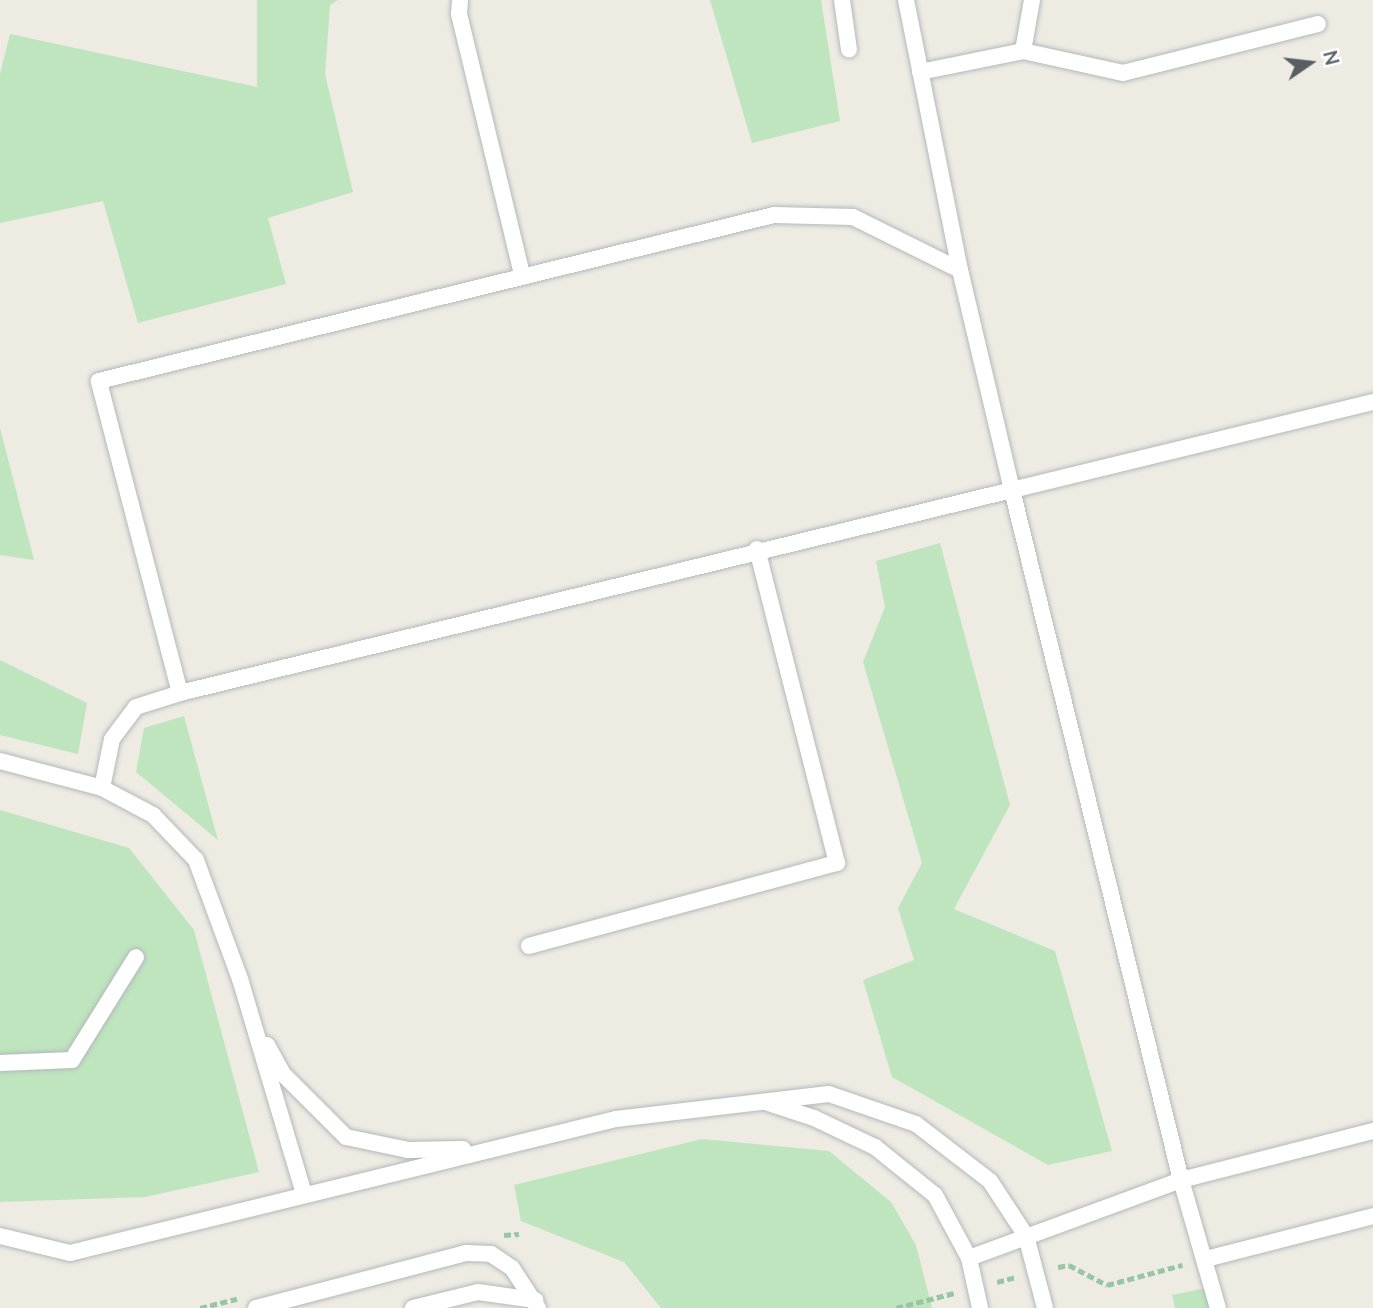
<!DOCTYPE html>
<html>
<head>
<meta charset="utf-8">
<style>
  body { margin:0 }
  #map { position:relative; width:1373px; height:1308px; overflow:hidden; background:#edebe2; font-family:"Nunito Sans",sans-serif }
  div>[style] { position:absolute }
  .green>* { inset:0; background:#bee5be }
  .path>* { height:4.5px; margin-top:-2.25px; transform-origin:0; background:repeating-linear-gradient(90deg,#97c6a5 0 7px,transparent 0 10.5px) }
  .roads { filter:drop-shadow(0 0 2px #b4b8bc) drop-shadow(0 0 2px #b4b8bc) }
  .service>* { height:16px; margin:-8px; padding:0 8px; transform-origin:8px; border-radius:8px; background:#fff }
  span { translate:-50% -50%; white-space:nowrap; text-align:center; line-height:1.15; -webkit-text-stroke:6px #fff; paint-order:stroke }
  .north { position:absolute; left:1275px; top:28px; width:70px; height:70px; -webkit-text-stroke:5px #fff; paint-order:stroke; rotate:76deg; font-size:19px; font-weight:700; line-height:28px; text-align:center; color:#5a5e63 }
  .north::after { content:''; display:block; margin:auto; width:24px; height:32px; background:#5a5e63; clip-path:polygon(50% 0,100% 100%,50% 72%,0 100%) }
</style>
</head>
<body>
<div id="map">
  <div class="green">
    <i style="clip-path:polygon(257px 0,338px 0,330px 5px,325px 74px,353px 192px,268px 218px,286px 284px,138px 323px,103px 201px,0 223px,0 74px,10px 34px,257px 87px)"></i>
    <i style="clip-path:polygon(710px 0,821px 0,840px 121px,752px 143px)"></i>
    <i style="clip-path:polygon(0 428px,34px 560px,0 555px)"></i>
    <i style="clip-path:polygon(940px 543px,1010px 805px,954px 909px,1055px 951px,1112px 1151px,1048px 1165px,892px 1077px,863px 980px,914px 960px,898px 908px,922px 863px,863px 662px,885px 607px,876px 561px)"></i>
    <i style="clip-path:polygon(0 660px,87px 703px,78px 754px,0 735px)"></i>
    <i style="clip-path:polygon(184px 716px,208px 804px,218px 840px,136px 772px,144px 728px)"></i>
    <i style="clip-path:polygon(0 810px,129px 848px,194px 930px,259px 1172px,145px 1197px,0 1202px)"></i>
    <i style="clip-path:polygon(702px 1139px,829px 1151px,891px 1202px,916px 1245px,932px 1308px,661px 1308px,624px 1262px,521px 1221px,514px 1185px)"></i>
    <i style="clip-path:polygon(1206px 1288px,1211px 1308px,1175px 1308px,1172px 1295px)"></i>
  </div>
  <div class="path">
    <i style="left:504px;top:1235px;width:15px;rotate:-4deg"></i>
    <i style="left:1058px;top:1267px;width:11px;rotate:-10deg"></i>
    <i style="left:1069px;top:1265px;width:43px;rotate:27.8deg"></i>
    <i style="left:1107px;top:1285px;width:78px;rotate:-14.9deg"></i>
    <i style="left:997px;top:1282px;width:20px;rotate:-15deg"></i>
    <i style="left:200px;top:1308px;width:38px;rotate:-14deg"></i>
    <i style="left:896px;top:1308px;width:60px;rotate:-14.5deg"></i>
  </div>
  <div class="roads">
    <div class="service">
      <i style="left:460px;top:0;width:14px;rotate:94deg"></i>
      <i style="left:459px;top:14px;width:268px;rotate:76.4deg"></i>
      <i style="left:842px;top:0;width:50px;rotate:82deg"></i>
      <i style="left:906px;top:0;width:275px;rotate:78.7deg"></i>
      <i style="left:960px;top:270px;width:226px;rotate:76.7deg"></i>
      <i style="left:1012px;top:490px;width:372px;rotate:-13.7deg"></i>
      <i style="left:1023px;top:51px;width:102px;rotate:12.4deg"></i>
      <i style="left:1123px;top:73px;width:201px;rotate:-14.1deg"></i>
      <i style="left:920px;top:72px;width:105px;rotate:-11.5deg"></i>
      <i style="left:1023px;top:51px;width:52px;rotate:-80deg"></i>
      <i style="left:180px;top:693px;width:322px;rotate:-104.6deg"></i>
      <i style="left:99px;top:381px;width:695px;rotate:-13.82deg"></i>
      <i style="left:774px;top:215px;width:79px;rotate:1.5deg"></i>
      <i style="left:853px;top:217px;width:119px;rotate:26.4deg"></i>
      <i style="left:0;top:761px;width:106px;rotate:14.8deg"></i>
      <i style="left:102px;top:788px;width:58px;rotate:27.9deg"></i>
      <i style="left:153px;top:815px;width:62px;rotate:46.3deg"></i>
      <i style="left:196px;top:860px;width:127px;rotate:69.7deg"></i>
      <i style="left:240px;top:979px;width:224px;rotate:73.4deg"></i>
      <i style="left:102px;top:788px;width:50px;rotate:-78.5deg"></i>
      <i style="left:112px;top:739px;width:40px;rotate:-53deg"></i>
      <i style="left:136px;top:707px;width:46px;rotate:-17.7deg"></i>
      <i style="left:180px;top:693px;width:856px;rotate:-13.71deg"></i>
      <i style="left:1012px;top:490px;width:710px;rotate:76.24deg"></i>
      <i style="left:1181px;top:1180px;width:133px;rotate:73.9deg"></i>
      <i style="left:529px;top:946px;width:319px;rotate:-15.1deg"></i>
      <i style="left:837px;top:863px;width:324px;rotate:-104.3deg"></i>
      <i style="left:267px;top:1045px;width:33px;rotate:61deg"></i>
      <i style="left:283px;top:1074px;width:89px;rotate:45deg"></i>
      <i style="left:346px;top:1137px;width:63px;rotate:11.8deg"></i>
      <i style="left:408px;top:1150px;width:55px;rotate:-1deg"></i>
      <i style="left:0;top:1063px;width:72px;rotate:-2.4deg"></i>
      <i style="left:72px;top:1060px;width:121px;rotate:-58.1deg"></i>
      <i style="left:768px;top:1103px;width:48px;rotate:18.1deg"></i>
      <i style="left:814px;top:1118px;width:68px;rotate:25.4deg"></i>
      <i style="left:875px;top:1147px;width:77px;rotate:38.7deg"></i>
      <i style="left:935px;top:1195px;width:72px;rotate:61.6deg"></i>
      <i style="left:969px;top:1258px;width:51px;rotate:77.6deg"></i>
      <i style="left:0;top:1236px;width:72px;rotate:13.7deg"></i>
      <i style="left:70px;top:1253px;width:562px;rotate:-13.79deg"></i>
      <i style="left:616px;top:1119px;width:214px;rotate:-6.7deg"></i>
      <i style="left:829px;top:1094px;width:92px;rotate:19deg"></i>
      <i style="left:916px;top:1124px;width:93px;rotate:37.6deg"></i>
      <i style="left:990px;top:1181px;width:66px;rotate:56.8deg"></i>
      <i style="left:1026px;top:1236px;width:74px;rotate:75.2deg"></i>
      <i style="left:969px;top:1258px;width:226px;rotate:-20.2deg"></i>
      <i style="left:1181px;top:1180px;width:198px;rotate:-14.3deg"></i>
      <i style="left:1206px;top:1259px;width:172px;rotate:-14.4deg"></i>
      <i style="left:256px;top:1308px;width:217px;rotate:-14.7deg"></i>
      <i style="left:466px;top:1253px;width:25px;rotate:2deg"></i>
      <i style="left:491px;top:1254px;width:25px;rotate:34deg"></i>
      <i style="left:512px;top:1268px;width:48px;rotate:57deg"></i>
      <i style="left:413px;top:1308px;width:67px;rotate:-13.8deg"></i>
      <i style="left:478px;top:1292px;width:58px;rotate:8deg"></i>
    </div>
  </div>
  <div class="north">N</div>
</div>
</body>
</html>
